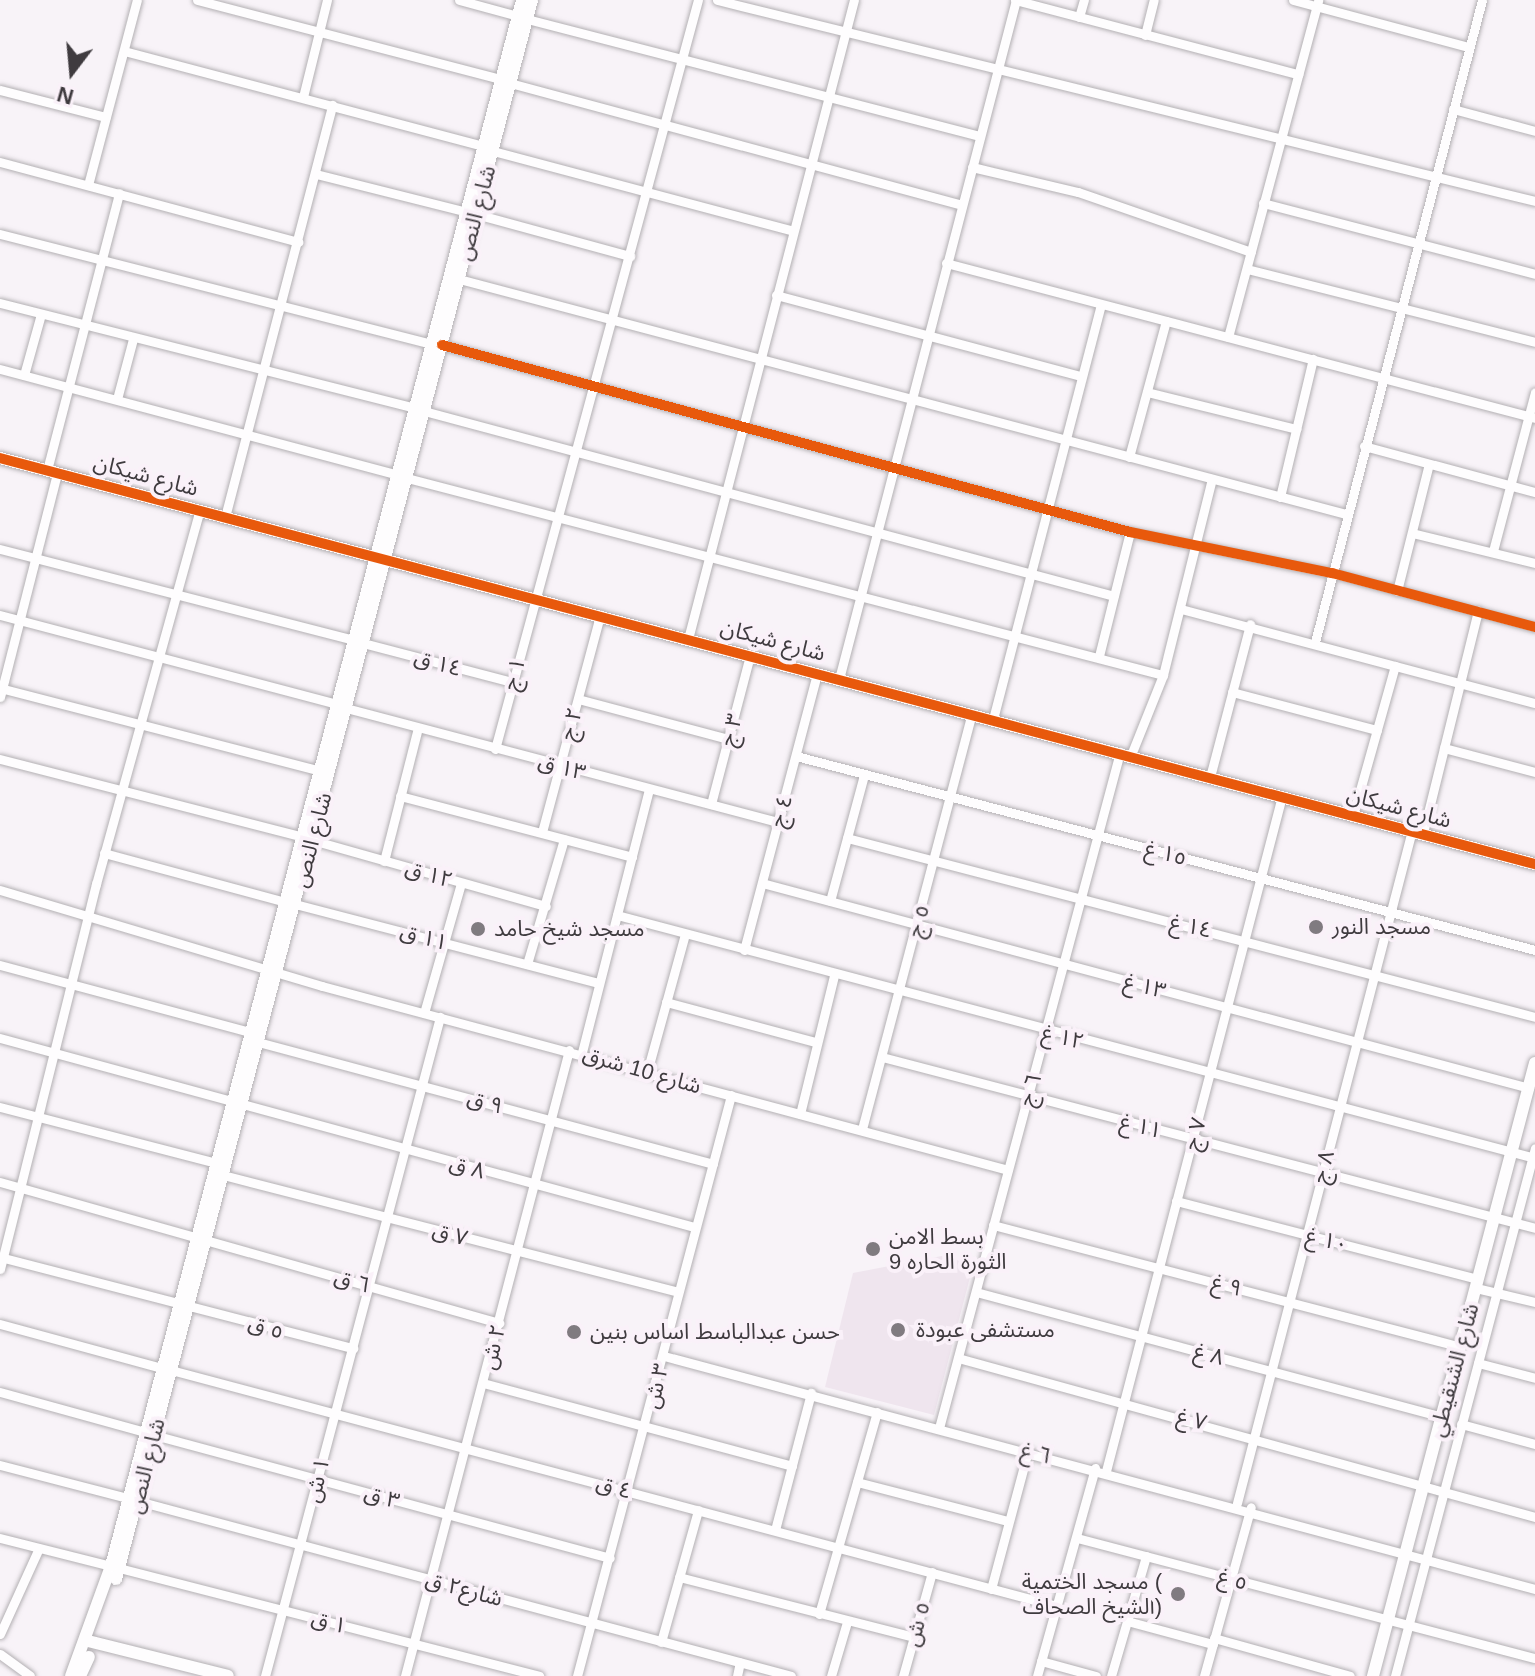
<!DOCTYPE html>
<html>
<head>
<meta charset="utf-8">
<style>
  body { margin:0 }
  #map { position:relative; width:1535px; height:1676px; overflow:hidden; background:#f8f3f8; font-family:Helvetica,"Noto Sans Arabic",sans-serif }
  div>[style] { position:absolute }
  .built>* { inset:0; background:#efe5ee }
  .roads { filter:drop-shadow(0 0 2px #b3b0b3) drop-shadow(0 0 2px #b3b0b3) }
  .street>* { height:9px; margin:-4.5px; padding:0 4.5px; transform-origin:4.5px; border-radius:4.5px; background:#fefdfe }
  .secondary>* { height:12px; margin:-6px; padding:0 6px; transform-origin:6px; border-radius:6px; background:#fefdfe }
  .cycleway>* { height:10px; margin:-5px; padding:0 5px; transform-origin:5px; border-radius:5px; background:#e8590c }
  .dots>* { width:22px; height:22px; translate:-50% -50%; box-sizing:border-box; border:4px solid #faf1f9; border-radius:50% }
  span { translate:-50% -50%; white-space:nowrap; text-align:center; line-height:1.15; -webkit-text-stroke:8px #faf1f9; paint-order:stroke }
  .street-label { font-size:22px; color:#3f3b3f }
  .poi-label { font-size:22px; color:#3f3b3f }
  .left { translate:0 -50%; text-align:left }
  .right { translate:-100% -50%; text-align:right }
  .north { position:absolute; left:32px; top:32px; width:80px; height:80px; -webkit-text-stroke:6px #faf1f9; paint-order:stroke; rotate:196deg; font-size:22px; font-weight:700; line-height:32px; text-align:center; color:#3f3b3f }
  .north::after { content:''; display:block; margin:auto; width:28px; height:36px; background:#3f3b3f; clip-path:polygon(50% 0,100% 100%,50% 72%,0 100%) }
</style>
</head>
<body>
<div id="map">
  <div class="built">
    <i style="clip-path:polygon(947px 1255px,974px 1262px,934px 1415px,825px 1387px,853px 1273px)"></i>
  </div>
  <div class="roads">
    <div class="street">
      <i style="left:197px;top:0;width:313px;rotate:14.6deg"></i>
      <i style="left:459px;top:0;width:61px;rotate:15.2deg"></i>
      <i style="left:717px;top:0;width:842px;rotate:13.81deg"></i>
      <i style="left:1015px;top:0;width:293px;rotate:14.7deg"></i>
      <i style="left:1293px;top:0;width:182px;rotate:15deg"></i>
      <i style="left:1079px;top:17px;width:18px;rotate:-74deg"></i>
      <i style="left:527px;top:19px;width:468px;rotate:14.5deg"></i>
      <i style="left:1145px;top:35px;width:36px;rotate:-76deg"></i>
      <i style="left:124px;top:51px;width:372px;rotate:14.8deg"></i>
      <i style="left:510px;top:83px;width:468px;rotate:15.1deg"></i>
      <i style="left:0;top:90px;width:109px;rotate:14.3deg"></i>
      <i style="left:303px;top:97px;width:100px;rotate:-76.1deg"></i>
      <i style="left:1453px;top:109px;width:85px;rotate:15deg"></i>
      <i style="left:493px;top:151px;width:310px;rotate:14.9deg"></i>
      <i style="left:0;top:162px;width:309px;rotate:15deg"></i>
      <i style="left:972px;top:167px;width:109px;rotate:13.3deg"></i>
      <i style="left:1078px;top:192px;width:183px;rotate:19.1deg"></i>
      <i style="left:316px;top:174px;width:156px;rotate:14.1deg"></i>
      <i style="left:88px;top:185px;width:191px;rotate:-75.2deg"></i>
      <i style="left:1263px;top:203px;width:281px;rotate:14.6deg"></i>
      <i style="left:476px;top:214px;width:160px;rotate:15.3deg"></i>
      <i style="left:0;top:234px;width:446px;rotate:14.3deg"></i>
      <i style="left:946px;top:263px;width:609px;rotate:14.74deg"></i>
      <i style="left:1247px;top:269px;width:297px;rotate:14.2deg"></i>
      <i style="left:459px;top:279px;width:918px;rotate:14.84deg"></i>
      <i style="left:776px;top:295px;width:316px;rotate:14.9deg"></i>
      <i style="left:0;top:303px;width:429px;rotate:14.2deg"></i>
      <i style="left:1228px;top:337px;width:349px;rotate:-75deg"></i>
      <i style="left:442px;top:345px;width:713px;rotate:15.21deg"></i>
      <i style="left:1130px;top:532px;width:206px;rotate:11.5deg"></i>
      <i style="left:1332px;top:573px;width:210px;rotate:14.9deg"></i>
      <i style="left:0;top:369px;width:411px;rotate:14.9deg"></i>
      <i style="left:24px;top:375px;width:63px;rotate:-74.4deg"></i>
      <i style="left:1147px;top:392px;width:154px;rotate:13.9deg"></i>
      <i style="left:117px;top:399px;width:62px;rotate:-75.1deg"></i>
      <i style="left:424px;top:411px;width:714px;rotate:15.01deg"></i>
      <i style="left:1364px;top:446px;width:177px;rotate:15.1deg"></i>
      <i style="left:1129px;top:457px;width:141px;rotate:-74.8deg"></i>
      <i style="left:47px;top:470px;width:286px;rotate:-75.4deg"></i>
      <i style="left:407px;top:478px;width:781px;rotate:14.61deg"></i>
      <i style="left:1280px;top:497px;width:142px;rotate:-76.6deg"></i>
      <i style="left:225px;top:517px;width:426px;rotate:-75.4deg"></i>
      <i style="left:1412px;top:533px;width:127px;rotate:13.7deg"></i>
      <i style="left:0;top:549px;width:366px;rotate:14.4deg"></i>
      <i style="left:1493px;top:551px;width:164px;rotate:-75.2deg"></i>
      <i style="left:1397px;top:591px;width:131px;rotate:-75.9deg"></i>
      <i style="left:1181px;top:609px;width:366px;rotate:14.9deg"></i>
      <i style="left:0;top:615px;width:350px;rotate:14.8deg"></i>
      <i style="left:688px;top:639px;width:660px;rotate:-75.44deg"></i>
      <i style="left:1315px;top:642px;width:663px;rotate:-75.42deg"></i>
      <i style="left:363px;top:643px;width:154px;rotate:14.7deg"></i>
      <i style="left:1099px;top:656px;width:128px;rotate:-76deg"></i>
      <i style="left:839px;top:679px;width:702px;rotate:-75.39deg"></i>
      <i style="left:0;top:688px;width:332px;rotate:14.5deg"></i>
      <i style="left:1232px;top:692px;width:150px;rotate:14.7deg"></i>
      <i style="left:0;top:697px;width:231px;rotate:-75.7deg"></i>
      <i style="left:578px;top:699px;width:155px;rotate:14.9deg"></i>
      <i style="left:346px;top:708px;width:447px;rotate:14.8deg"></i>
      <i style="left:993px;top:719px;width:428px;rotate:-75.4deg"></i>
      <i style="left:1444px;top:748px;width:94px;rotate:14.8deg"></i>
      <i style="left:495px;top:749px;width:776px;rotate:-74.84deg"></i>
      <i style="left:1131px;top:755px;width:86px;rotate:-68.2deg"></i>
      <i style="left:1163px;top:675px;width:202px;rotate:-76deg"></i>
      <i style="left:796px;top:756px;width:764px;rotate:14.71deg"></i>
      <i style="left:0;top:759px;width:313px;rotate:14.4deg"></i>
      <i style="left:1210px;top:777px;width:158px;rotate:-75.3deg"></i>
      <i style="left:400px;top:796px;width:240px;rotate:14.7deg"></i>
      <i style="left:711px;top:804px;width:154px;rotate:-75.3deg"></i>
      <i style="left:1353px;top:815px;width:155px;rotate:-74.3deg"></i>
      <i style="left:542px;top:832px;width:225px;rotate:-75deg"></i>
      <i style="left:1423px;top:833px;width:229px;rotate:-76.1deg"></i>
      <i style="left:847px;top:838px;width:711px;rotate:14.58deg"></i>
      <i style="left:312px;top:840px;width:243px;rotate:15.8deg"></i>
      <i style="left:104px;top:853px;width:188px;rotate:15.1deg"></i>
      <i style="left:384px;top:861px;width:137px;rotate:-75.7deg"></i>
      <i style="left:762px;top:883px;width:794px;rotate:14.96deg"></i>
      <i style="left:0;top:890px;width:336px;rotate:16.6deg"></i>
      <i style="left:322px;top:986px;width:710px;rotate:15.01deg"></i>
      <i style="left:830px;top:901px;width:131px;rotate:-74.9deg"></i>
      <i style="left:295px;top:904px;width:314px;rotate:14.6deg"></i>
      <i style="left:617px;top:915px;width:950px;rotate:14.83deg"></i>
      <i style="left:744px;top:950px;width:286px;rotate:-75.2deg"></i>
      <i style="left:527px;top:964px;width:130px;rotate:-73.5deg"></i>
      <i style="left:0;top:965px;width:259px;rotate:15deg"></i>
      <i style="left:666px;top:1002px;width:154px;rotate:15deg"></i>
      <i style="left:424px;top:1013px;width:135px;rotate:-74.1deg"></i>
      <i style="left:0;top:1038px;width:719px;rotate:15.23deg"></i>
      <i style="left:258px;top:1042px;width:471px;rotate:15deg"></i>
      <i style="left:582px;top:1052px;width:270px;rotate:-75.7deg"></i>
      <i style="left:882px;top:1057px;width:675px;rotate:14.67deg"></i>
      <i style="left:647px;top:1072px;width:143px;rotate:-74.6deg"></i>
      <i style="left:0;top:1107px;width:223px;rotate:14.5deg"></i>
      <i style="left:800px;top:1114px;width:142px;rotate:-76.2deg"></i>
      <i style="left:862px;top:1129px;width:430px;rotate:-75.2deg"></i>
      <i style="left:223px;top:1175px;width:470px;rotate:14.4deg"></i>
      <i style="left:0;top:1182px;width:519px;rotate:15.78deg"></i>
      <i style="left:1176px;top:1201px;width:312px;rotate:14.5deg"></i>
      <i style="left:993px;top:1225px;width:483px;rotate:14.6deg"></i>
      <i style="left:0;top:1257px;width:365px;rotate:14.5deg"></i>
      <i style="left:0;top:1269px;width:397px;rotate:-76deg"></i>
      <i style="left:96px;top:884px;width:388px;rotate:-74.5deg"></i>
      <i style="left:1476px;top:1288px;width:61px;rotate:13.3deg"></i>
      <i style="left:976px;top:1292px;width:482px;rotate:15deg"></i>
      <i style="left:0;top:1324px;width:168px;rotate:15.2deg"></i>
      <i style="left:664px;top:1356px;width:902px;rotate:14.98deg"></i>
      <i style="left:958px;top:1358px;width:599px;rotate:15.41deg"></i>
      <i style="left:1478px;top:1363px;width:59px;rotate:14.7deg"></i>
      <i style="left:171px;top:1370px;width:917px;rotate:14.92deg"></i>
      <i style="left:483px;top:1383px;width:320px;rotate:15deg"></i>
      <i style="left:0;top:1392px;width:150px;rotate:15.4deg"></i>
      <i style="left:1461px;top:1424px;width:77px;rotate:15.1deg"></i>
      <i style="left:939px;top:1428px;width:700px;rotate:-75.01deg"></i>
      <i style="left:154px;top:1435px;width:472px;rotate:15.1deg"></i>
      <i style="left:0;top:1465px;width:132px;rotate:14.5deg"></i>
      <i style="left:1106px;top:1471px;width:698px;rotate:-75.39deg"></i>
      <i style="left:857px;top:1482px;width:156px;rotate:14.5deg"></i>
      <i style="left:138px;top:1501px;width:676px;rotate:15deg"></i>
      <i style="left:1237px;top:1503px;width:695px;rotate:-75.42deg"></i>
      <i style="left:775px;top:1530px;width:142px;rotate:-75.3deg"></i>
      <i style="left:0;top:1538px;width:114px;rotate:14.2deg"></i>
      <i style="left:1077px;top:1538px;width:473px;rotate:14.7deg"></i>
      <i style="left:119px;top:1568px;width:434px;rotate:14.4deg"></i>
      <i style="left:679px;top:1577px;width:243px;rotate:14.3deg"></i>
      <i style="left:991px;top:1589px;width:143px;rotate:-75deg"></i>
      <i style="left:819px;top:1614px;width:210px;rotate:-74deg"></i>
      <i style="left:1127px;top:1621px;width:89px;rotate:15deg"></i>
      <i style="left:0;top:1634px;width:94px;rotate:-65.6deg"></i>
      <i style="left:1214px;top:1638px;width:141px;rotate:15.6deg"></i>
      <i style="left:661px;top:1642px;width:137px;rotate:-74.3deg"></i>
      <i style="left:0;top:1654px;width:37px;rotate:36deg"></i>
      <i style="left:1041px;top:1661px;width:57px;rotate:15.3deg"></i>
      <i style="left:265px;top:1676px;width:682px;rotate:-75.13deg"></i>
      <i style="left:405px;top:1676px;width:647px;rotate:-75.32deg"></i>
      <i style="left:577px;top:1676px;width:601px;rotate:-75.15deg"></i>
      <i style="left:737px;top:1676px;width:14px;rotate:-78deg"></i>
      <i style="left:831px;top:1676px;width:56px;rotate:-73.5deg"></i>
      <i style="left:903px;top:1676px;width:108px;rotate:-74.4deg"></i>
      <i style="left:1037px;top:1676px;width:216px;rotate:-74.4deg"></i>
      <i style="left:1111px;top:1676px;width:125px;rotate:-73.7deg"></i>
      <i style="left:1204px;top:1676px;width:175px;rotate:-74.5deg"></i>
      <i style="left:1395px;top:1676px;width:546px;rotate:-75.15deg"></i>
    </div>
    <div class="secondary">
      <i style="left:0;top:458px;width:1588px;rotate:14.82deg"></i>
      <i style="left:116px;top:1579px;width:1633px;rotate:-75.24deg"></i>
      <i style="left:88px;top:1641px;width:144px;rotate:14deg"></i>
      <i style="left:71px;top:1676px;width:117px;rotate:-70deg"></i>
      <i style="left:111px;top:1566px;width:1619px;rotate:-75.29deg"></i>
      <i style="left:80px;top:1676px;width:21px;rotate:-65deg"></i>
      <i style="left:1373px;top:1676px;width:634px;rotate:-75.2deg"></i>
    </div>
  </div>
  <div class="cycleway">
    <i style="left:442px;top:345px;width:713px;rotate:15.21deg"></i>
    <i style="left:1130px;top:532px;width:206px;rotate:11.5deg"></i>
    <i style="left:1332px;top:573px;width:210px;rotate:14.9deg"></i>
    <i style="left:0;top:458px;width:1588px;rotate:14.82deg"></i>
  </div>
  <div class="dots">
    <i style="left:1316px;top:927px;background:#807b80"></i>
    <i style="left:478px;top:929px;background:#807b80"></i>
    <i style="left:873px;top:1249px;background:#807b80"></i>
    <i style="left:898px;top:1330px;background:#807b80"></i>
    <i style="left:574px;top:1332px;background:#807b80"></i>
    <i style="left:1178px;top:1594px;background:#807b80"></i>
  </div>
  <div class="street-label">
    <span style="left:476px;top:213px;rotate:-75deg">شارع النص</span>
    <span style="left:146px;top:475px;rotate:15deg">شارع شيكان</span>
    <span style="left:773px;top:640px;rotate:15deg">شارع شيكان</span>
    <span style="left:438px;top:663px;rotate:15deg">١٤ ق</span>
    <span style="left:514px;top:674px;rotate:-75deg">١ ج</span>
    <span style="left:571px;top:724px;rotate:-75deg">٢ ج</span>
    <span style="left:731px;top:730px;rotate:-75deg">٣ ج</span>
    <span style="left:562px;top:767px;rotate:15deg">١٣ ق</span>
    <span style="left:1399px;top:807px;rotate:15deg">شارع شيكان</span>
    <span style="left:781px;top:811px;rotate:-75deg">٤ ج</span>
    <span style="left:312px;top:840px;rotate:-75deg">شارع النص</span>
    <span style="left:1166px;top:853px;rotate:14deg">١٥ غ</span>
    <span style="left:429px;top:874px;rotate:16deg">١٢ ق</span>
    <span style="left:918px;top:921px;rotate:-75deg">٥ ج</span>
    <span style="left:1191px;top:926px;rotate:13deg">١٤ غ</span>
    <span style="left:424px;top:937px;rotate:15deg">١١ ق</span>
    <span style="left:1145px;top:986px;rotate:15deg">١٣ غ</span>
    <span style="left:1063px;top:1037px;rotate:14deg">١٢ غ</span>
    <span style="left:642px;top:1070px;rotate:16deg">شارع 10 شرق</span>
    <span style="left:1030px;top:1090px;rotate:-74deg">٦ ج</span>
    <span style="left:485px;top:1102px;rotate:15deg">٩ ق</span>
    <span style="left:1141px;top:1126px;rotate:14deg">١١ غ</span>
    <span style="left:1195px;top:1134px;rotate:-75deg">٧ ج</span>
    <span style="left:467px;top:1167px;rotate:14deg">٨ ق</span>
    <span style="left:1323px;top:1167px;rotate:-76deg">٨ ج</span>
    <span style="left:450px;top:1234px;rotate:14deg">٧ ق</span>
    <span style="left:1327px;top:1240px;rotate:14deg">١٠ غ</span>
    <span style="left:352px;top:1281px;rotate:15deg">٦ ق</span>
    <span style="left:1227px;top:1285px;rotate:16deg">٩ غ</span>
    <span style="left:266px;top:1327px;rotate:15deg">٥ ق</span>
    <span style="left:493px;top:1347px;rotate:-76deg">٢ ش</span>
    <span style="left:1209px;top:1354px;rotate:15deg">٨ غ</span>
    <span style="left:1454px;top:1370px;rotate:-75deg">شارع الشنقيطي</span>
    <span style="left:656px;top:1386px;rotate:-76deg">٣ ش</span>
    <span style="left:1192px;top:1419px;rotate:15deg">٧ غ</span>
    <span style="left:1036px;top:1453px;rotate:15deg">٦ غ</span>
    <span style="left:146px;top:1466px;rotate:-76deg">شارع النص</span>
    <span style="left:317px;top:1480px;rotate:-76deg">١ ش</span>
    <span style="left:614px;top:1487px;rotate:15deg">٤ ق</span>
    <span style="left:382px;top:1497px;rotate:15deg">٣ ق</span>
    <span style="left:1233px;top:1579px;rotate:15deg">٥ غ</span>
    <span style="left:464px;top:1589px;rotate:15deg">شارع٢ ق</span>
    <span style="left:329px;top:1622px;rotate:14deg">١ ق</span>
    <span style="left:917px;top:1624px;rotate:-75deg">٥ ش</span>
  </div>
  <div class="poi-label">
    <span class="left" style="left:1332px;top:927px">مسجد النور</span>
    <span class="left" style="left:494px;top:929px">مسجد شيخ حامد</span>
    <span class="left" style="left:889px;top:1249px">بسط الامن<br>الثورة الحاره 9</span>
    <span class="left" style="left:916px;top:1330px">مستشفى عبودة</span>
    <span class="left" style="left:590px;top:1332px">حسن عبدالباسط اساس بنين</span>
    <span class="right" style="left:1162px;top:1594px">مسجد الختمية (<br>الشيخ الصحاف)</span>
  </div>
  <div class="north">N</div>
</div>
</body>
</html>
